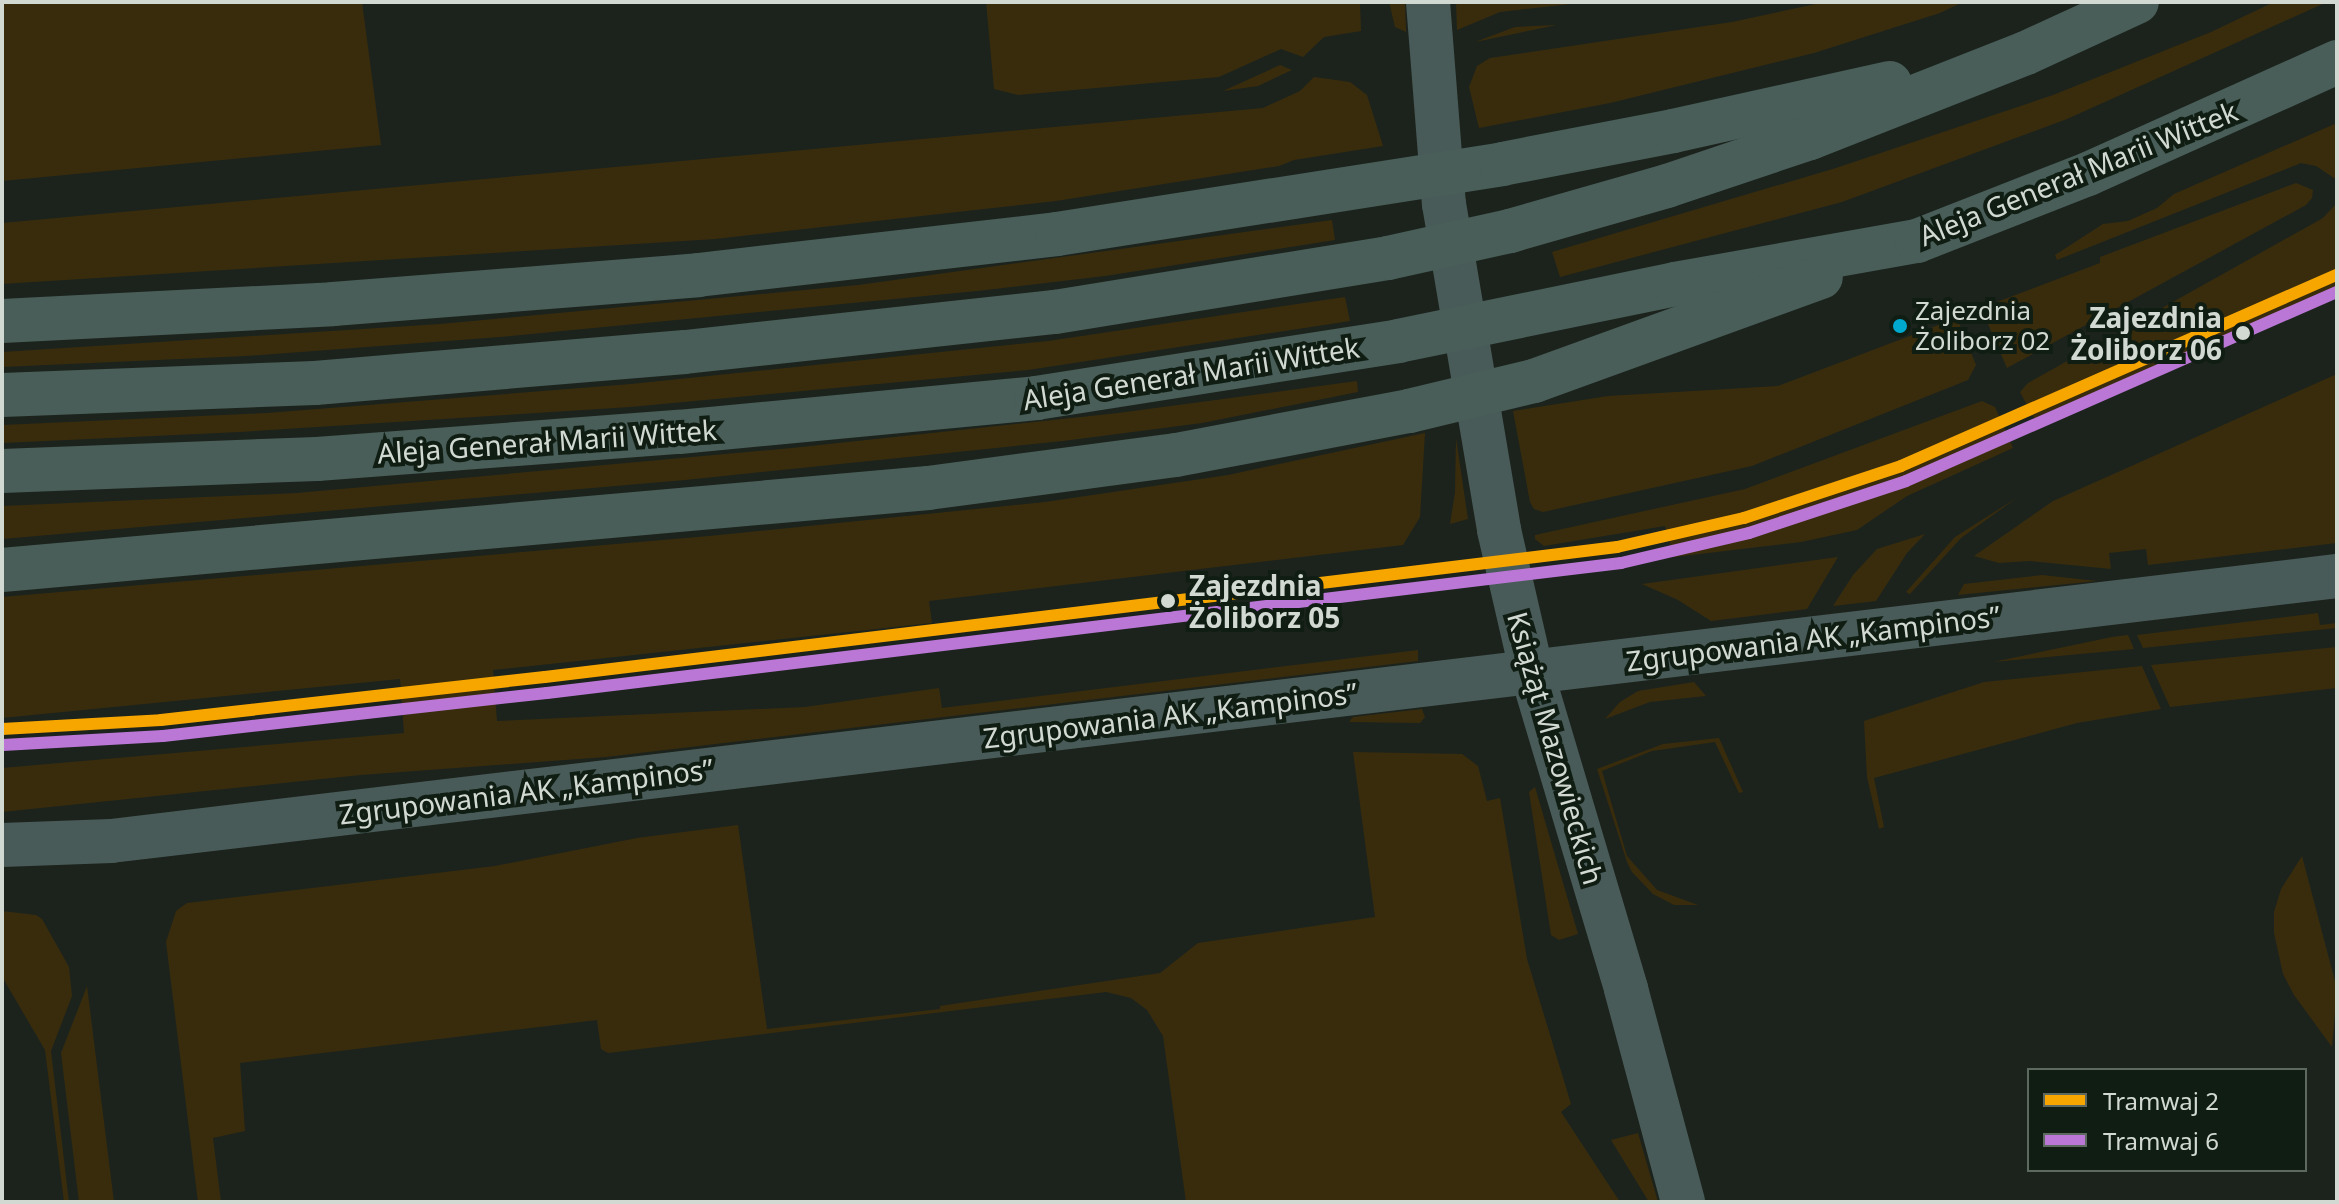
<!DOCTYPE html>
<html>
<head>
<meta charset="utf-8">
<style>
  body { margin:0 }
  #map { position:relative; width:2339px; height:1204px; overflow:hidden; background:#1c231d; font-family:"Noto Sans",sans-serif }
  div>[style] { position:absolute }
  .green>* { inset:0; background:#392c0d }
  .minor>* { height:44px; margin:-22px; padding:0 22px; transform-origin:22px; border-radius:22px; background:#495b58 }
  .secondary>* { height:44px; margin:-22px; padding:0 22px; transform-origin:22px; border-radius:22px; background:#495e59 }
  .tram-1>* { height:12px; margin:-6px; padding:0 6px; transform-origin:6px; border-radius:6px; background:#f7a600 }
  .tram-2>* { height:12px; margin:-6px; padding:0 6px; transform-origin:6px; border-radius:6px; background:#ba77d6 }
  .dots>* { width:22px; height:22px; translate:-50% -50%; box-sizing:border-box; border:4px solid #101d13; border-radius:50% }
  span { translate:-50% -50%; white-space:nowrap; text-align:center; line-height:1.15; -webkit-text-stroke:8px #101d13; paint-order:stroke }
  .bus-label { font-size:26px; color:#d1d9d2 }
  .left { translate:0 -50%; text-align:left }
  .street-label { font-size:28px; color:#d1d9d2 }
  .stop-label { font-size:28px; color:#d1d9d2; font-weight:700 }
  .right { translate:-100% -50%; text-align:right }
  .frame { position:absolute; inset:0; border:4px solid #d1d9d2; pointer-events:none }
  .legend { position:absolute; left:2027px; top:1068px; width:280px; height:104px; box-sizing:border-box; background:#101d13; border:2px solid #5d685f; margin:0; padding:10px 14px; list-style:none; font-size:24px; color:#d1d9d2 }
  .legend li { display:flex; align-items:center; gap:16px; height:40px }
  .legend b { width:40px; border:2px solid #5d685f }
</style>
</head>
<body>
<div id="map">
  <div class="green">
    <i style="clip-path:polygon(2px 2px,362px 2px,381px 145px,2px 181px)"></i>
    <i style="clip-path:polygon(986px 2px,1360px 2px,1361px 31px,1324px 37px,1303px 57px,1281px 49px,1219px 77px,1018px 95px,994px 89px)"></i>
    <i style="clip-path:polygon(1389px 2px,1405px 2px,1406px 32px,1395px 27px)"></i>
    <i style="clip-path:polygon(1456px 2px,1589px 2px,1500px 12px,1457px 30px)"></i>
    <i style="clip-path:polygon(1825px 2px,1963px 2px,1940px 13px,1814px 53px,1610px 103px,1479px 128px,1469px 87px,1477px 66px,1490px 58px,1732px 22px)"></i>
    <i style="clip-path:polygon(2274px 2px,2327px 2px,2067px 119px,1842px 202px,1560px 277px,1552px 252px,1836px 168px,2053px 95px,2211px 32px)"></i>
    <i style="clip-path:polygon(1557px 25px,1475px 42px,1515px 27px)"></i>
    <i style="clip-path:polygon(1280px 65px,1292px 70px,1258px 86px,1223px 91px)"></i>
    <i style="clip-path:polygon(1314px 77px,1350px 82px,1367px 95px,1383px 146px,1294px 160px,1279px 166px,1056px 201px,715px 239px,2px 284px,2px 223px,1263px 108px,1300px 91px)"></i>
    <i style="clip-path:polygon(2337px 123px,2337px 180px,2316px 166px,2301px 163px,2057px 260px,2055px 255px,2103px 224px,2128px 221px,2157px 208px,2174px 194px)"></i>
    <i style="clip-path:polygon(2296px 183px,2313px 190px,2312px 198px,2306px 205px,2007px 368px,1981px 308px,2100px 263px,2100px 257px)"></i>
    <i style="clip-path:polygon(2337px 203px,2337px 288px,2035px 420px,2020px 392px,2028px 383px,2323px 218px)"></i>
    <i style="clip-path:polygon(1332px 220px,1335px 240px,1105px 276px,977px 291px,500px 337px,246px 356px,2px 367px,2px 352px,440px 324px,858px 285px)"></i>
    <i style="clip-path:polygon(1345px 297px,1350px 321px,1028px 370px,630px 407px,240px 432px,2px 443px,2px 425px,267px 413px,631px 384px,1048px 341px)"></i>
    <i style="clip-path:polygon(1957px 318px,1976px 365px,1968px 380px,1752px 466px,1543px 512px,1534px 509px,1530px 502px,1513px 411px,1608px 396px,1778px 386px)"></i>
    <i style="clip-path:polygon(2337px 374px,2337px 543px,2148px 565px,2146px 549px,2109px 553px,2111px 569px,2030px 561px,1999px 563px,1974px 556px,2053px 501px)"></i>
    <i style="clip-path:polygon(1357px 381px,1358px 392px,1202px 423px,1063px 441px,685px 480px,2px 539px,2px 506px,297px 493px,792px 448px,1118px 413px)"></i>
    <i style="clip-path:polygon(1982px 401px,1995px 407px,2013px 448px,1907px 496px,1857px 530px,1801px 542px,1674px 557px,1665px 526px,1544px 546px,1535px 539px,1535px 535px,1745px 489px)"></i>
    <i style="clip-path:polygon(1425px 433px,1420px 517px,1403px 545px,929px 601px,932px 623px,493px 670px,497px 721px,805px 707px,939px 688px,942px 708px,1418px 650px,1418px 661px,606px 757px,361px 775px,2px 812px,2px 768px,404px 733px,400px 679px,2px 718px,2px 597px,709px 536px,1045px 502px,1228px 475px)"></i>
    <i style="clip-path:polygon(1456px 438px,1468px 519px,1450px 524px,1455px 492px)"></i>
    <i style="clip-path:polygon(2018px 497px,1961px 538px,1910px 594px,1906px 592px,1955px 537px)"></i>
    <i style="clip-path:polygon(1925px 534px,1907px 553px,1876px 601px,1833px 606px,1853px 575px,1877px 549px)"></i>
    <i style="clip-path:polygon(1838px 557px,1807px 609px,1711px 621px,1678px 600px,1642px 584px)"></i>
    <i style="clip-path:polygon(2042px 575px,2097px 581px,1958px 595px,1964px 584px)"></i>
    <i style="clip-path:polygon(2318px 613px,2320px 625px,2337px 623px,2337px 628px,2143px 648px,2137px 635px)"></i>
    <i style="clip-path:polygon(2128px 635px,2134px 649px,1993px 662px,2112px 637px)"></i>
    <i style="clip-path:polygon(2337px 647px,2337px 688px,2170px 707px,2151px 665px)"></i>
    <i style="clip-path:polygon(2142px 666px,2161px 709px,2077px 723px,1874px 778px,1884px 827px,1879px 829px,1867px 777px,1864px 721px,1984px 682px)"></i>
    <i style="clip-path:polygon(1694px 682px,1706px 696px,1650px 702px,1605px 719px,1620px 702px,1638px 691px)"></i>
    <i style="clip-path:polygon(1422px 709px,1425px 717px,1420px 723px,1349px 722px,1353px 717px)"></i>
    <i style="clip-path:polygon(1719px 738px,1743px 792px,1739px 793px,1715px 742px,1652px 751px,1602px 771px,1627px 856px,1657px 890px,1698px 905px,1674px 905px,1653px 894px,1632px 872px,1627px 862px,1597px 769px,1663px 744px)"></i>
    <i style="clip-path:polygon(1353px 752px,1462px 754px,1478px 766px,1487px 801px,1500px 798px,1527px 959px,1571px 1104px,1561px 1112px,1620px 1202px,1186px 1202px,1163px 1036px,1147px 1010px,1131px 998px,1106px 992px,608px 1053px,601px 1049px,597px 1020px,240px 1063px,245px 1131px,213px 1138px,221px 1202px,198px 1202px,166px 942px,176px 911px,187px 903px,495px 866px,637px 838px,738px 825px,767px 1029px,940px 1009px,940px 1006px,1160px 973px,1198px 943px,1375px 917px)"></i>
    <i style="clip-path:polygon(1535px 787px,1578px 934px,1559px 940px,1551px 935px,1529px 792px)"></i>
    <i style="clip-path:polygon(2302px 856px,2337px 989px,2332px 1047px,2294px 995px,2283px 974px,2274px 933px,2274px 912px,2281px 889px)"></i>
    <i style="clip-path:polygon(2px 911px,36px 915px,42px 919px,69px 967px,72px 996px,51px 1051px,69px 1202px,64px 1202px,45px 1050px,4px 980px)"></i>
    <i style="clip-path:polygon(87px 986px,114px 1202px,79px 1202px,61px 1053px)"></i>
    <i style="clip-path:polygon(1638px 1133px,1658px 1202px,1649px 1202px,1611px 1140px)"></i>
  </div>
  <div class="minor">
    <i style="left:1428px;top:2px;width:203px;rotate:85.5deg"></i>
    <i style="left:1444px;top:204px;width:331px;rotate:80.4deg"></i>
    <i style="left:1499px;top:530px;width:147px;rotate:77deg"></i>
    <i style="left:1532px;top:673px;width:330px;rotate:73.4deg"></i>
    <i style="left:1626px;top:989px;width:220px;rotate:75deg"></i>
    <i style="left:2px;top:845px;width:109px;rotate:-2.1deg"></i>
    <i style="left:111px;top:841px;width:2242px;rotate:-6.79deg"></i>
  </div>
  <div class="secondary">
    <i style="left:2px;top:321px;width:331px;rotate:-2.9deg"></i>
    <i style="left:333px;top:304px;width:366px;rotate:-4.5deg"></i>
    <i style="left:698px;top:275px;width:361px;rotate:-6.5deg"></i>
    <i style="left:1057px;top:234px;width:450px;rotate:-8.9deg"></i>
    <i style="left:1502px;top:164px;width:174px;rotate:-10.9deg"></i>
    <i style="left:1673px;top:131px;width:222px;rotate:-12.5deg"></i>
    <i style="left:2px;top:395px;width:313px;rotate:-2.2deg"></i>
    <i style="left:315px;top:383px;width:371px;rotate:-4.8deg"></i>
    <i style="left:685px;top:352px;width:372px;rotate:-6.2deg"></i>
    <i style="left:1055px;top:312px;width:337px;rotate:-9.2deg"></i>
    <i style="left:1388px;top:258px;width:125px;rotate:-12.5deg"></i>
    <i style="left:1510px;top:231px;width:163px;rotate:-16deg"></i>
    <i style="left:1667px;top:186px;width:151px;rotate:-18.6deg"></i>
    <i style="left:1810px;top:138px;width:232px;rotate:-21.5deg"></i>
    <i style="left:2026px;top:53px;width:122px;rotate:-24.7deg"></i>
    <i style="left:2px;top:471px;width:315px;rotate:-2.2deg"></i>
    <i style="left:317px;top:459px;width:363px;rotate:-4.3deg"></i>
    <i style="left:679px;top:432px;width:359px;rotate:-5.4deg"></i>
    <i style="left:1036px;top:398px;width:366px;rotate:-8.9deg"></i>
    <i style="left:1398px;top:341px;width:283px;rotate:-11.6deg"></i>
    <i style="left:1675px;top:284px;width:246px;rotate:-10.1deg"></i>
    <i style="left:1917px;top:241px;width:184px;rotate:-21.4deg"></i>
    <i style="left:2088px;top:174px;width:273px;rotate:-24.2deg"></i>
    <i style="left:2px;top:570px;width:930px;rotate:-5.06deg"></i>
    <i style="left:928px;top:488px;width:250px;rotate:-7.6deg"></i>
    <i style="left:1176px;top:455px;width:237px;rotate:-10.7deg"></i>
    <i style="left:1409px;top:411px;width:129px;rotate:-13.5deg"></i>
    <i style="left:1534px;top:381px;width:305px;rotate:-19.9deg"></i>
  </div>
  <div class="tram-1">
    <i style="left:2px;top:729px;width:159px;rotate:-3.2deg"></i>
    <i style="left:161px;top:720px;width:386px;rotate:-6.4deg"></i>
    <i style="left:545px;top:677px;width:1080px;rotate:-6.91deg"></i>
    <i style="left:1617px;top:547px;width:130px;rotate:-12.9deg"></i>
    <i style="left:1744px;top:518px;width:165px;rotate:-18.3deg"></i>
    <i style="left:1901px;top:466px;width:476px;rotate:-23.7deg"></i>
  </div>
  <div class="tram-2">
    <i style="left:3px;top:745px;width:160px;rotate:-3.2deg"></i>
    <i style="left:163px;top:736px;width:386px;rotate:-6.4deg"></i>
    <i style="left:547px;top:693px;width:1082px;rotate:-6.9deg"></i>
    <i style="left:1621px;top:563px;width:131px;rotate:-13.2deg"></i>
    <i style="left:1749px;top:533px;width:165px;rotate:-18.3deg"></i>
    <i style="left:1906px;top:481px;width:471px;rotate:-23.7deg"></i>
  </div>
  <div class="dots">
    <i style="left:1900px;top:326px;background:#00a9ce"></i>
    <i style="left:2243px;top:333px;background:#d1d9d2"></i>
    <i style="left:1168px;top:601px;background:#d1d9d2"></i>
  </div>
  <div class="bus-label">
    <span class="left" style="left:1915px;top:326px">Zajezdnia<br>Żoliborz 02</span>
  </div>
  <div class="street-label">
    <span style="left:2078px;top:173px;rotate:-22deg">Aleja Generał Marii Wittek</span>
    <span style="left:1191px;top:373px;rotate:-9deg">Aleja Generał Marii Wittek</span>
    <span style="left:547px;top:441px;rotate:-4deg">Aleja Generał Marii Wittek</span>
    <span style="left:1813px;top:638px;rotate:-7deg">Zgrupowania AK „Kampinos”</span>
    <span style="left:1170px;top:715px;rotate:-7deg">Zgrupowania AK „Kampinos”</span>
    <span style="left:1556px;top:748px;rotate:74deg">Książąt Mazowieckich</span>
    <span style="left:526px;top:791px;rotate:-7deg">Zgrupowania AK „Kampinos”</span>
  </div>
  <div class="stop-label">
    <span class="right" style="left:2222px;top:333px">Zajezdnia<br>Żoliborz 06</span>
    <span class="left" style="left:1189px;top:601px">Zajezdnia<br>Żoliborz 05</span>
  </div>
  <div class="frame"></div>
  <ul class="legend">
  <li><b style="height:10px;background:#f7a600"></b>Tramwaj 2</li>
  <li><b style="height:10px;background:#ba77d6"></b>Tramwaj 6</li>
  </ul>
</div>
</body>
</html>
